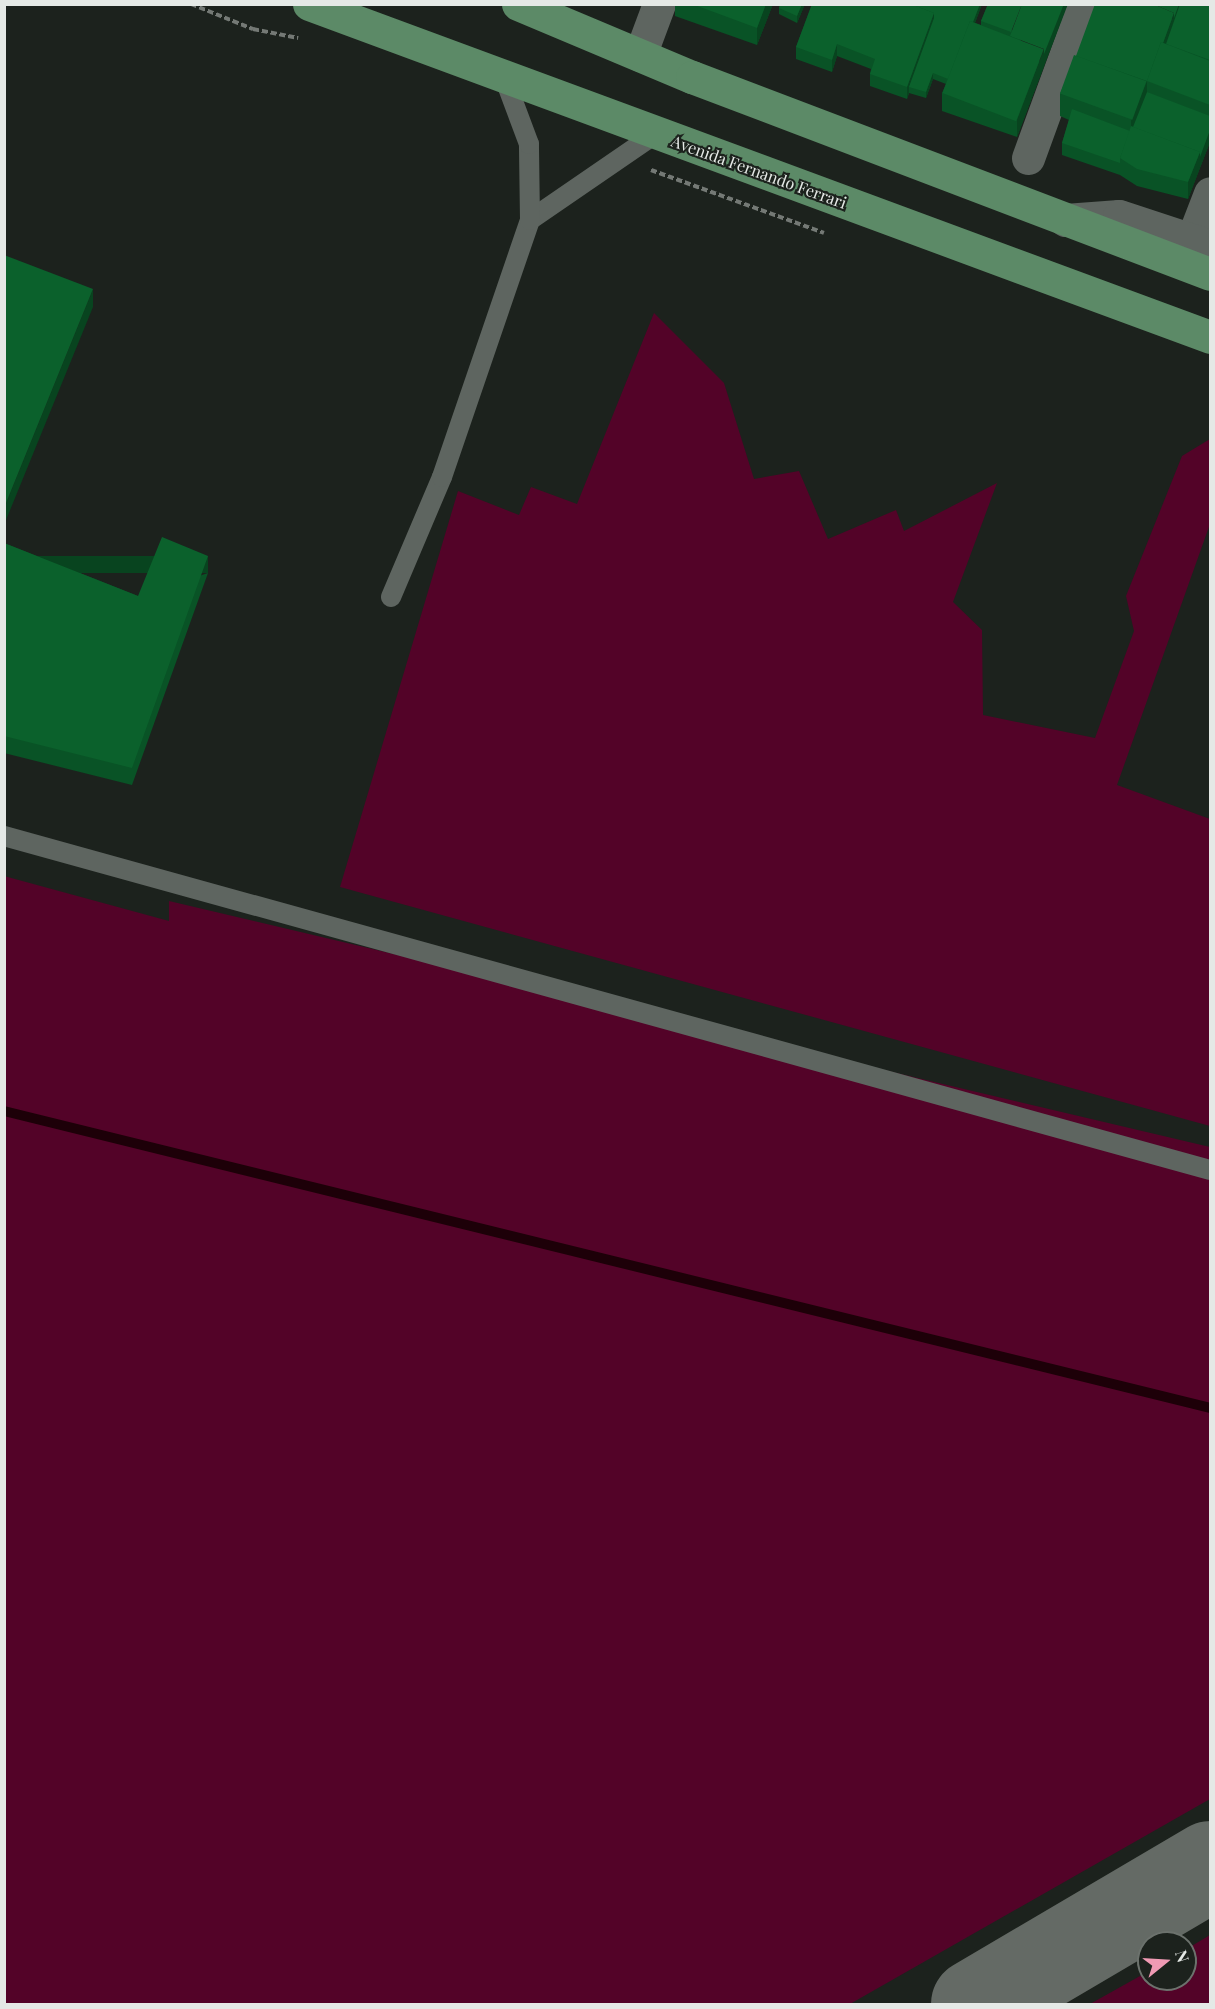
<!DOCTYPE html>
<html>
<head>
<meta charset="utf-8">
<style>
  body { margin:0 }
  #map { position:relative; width:1215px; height:2009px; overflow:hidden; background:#1c221d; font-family:"Playfair Display",serif }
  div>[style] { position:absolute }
  .green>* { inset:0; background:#530328 }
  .stream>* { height:10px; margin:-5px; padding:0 5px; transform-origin:5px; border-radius:5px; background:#1d0008 }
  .taxiway>* { height:90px; margin:-45px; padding:0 45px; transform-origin:45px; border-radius:45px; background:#646a65 }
  .path>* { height:4px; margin-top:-2px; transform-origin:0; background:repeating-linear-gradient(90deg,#747975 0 6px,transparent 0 9px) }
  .lane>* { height:20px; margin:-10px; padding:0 10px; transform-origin:10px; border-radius:10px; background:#5e6560 }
  .street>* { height:33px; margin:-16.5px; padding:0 16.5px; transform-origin:16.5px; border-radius:16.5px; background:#5e6560 }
  .secondary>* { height:33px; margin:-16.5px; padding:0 16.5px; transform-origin:16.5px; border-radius:16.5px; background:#5e6560 }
  .primary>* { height:33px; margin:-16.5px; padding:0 16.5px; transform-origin:16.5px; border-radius:16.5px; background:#5c8a67 }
  .wall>* { inset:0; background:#095326 }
  .shaded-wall>* { inset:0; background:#08441f; transform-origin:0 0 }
  .building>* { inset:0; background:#0b612c; transform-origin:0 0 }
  span { translate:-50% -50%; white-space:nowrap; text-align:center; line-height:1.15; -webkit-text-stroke:4.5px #1c221d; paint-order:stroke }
  .street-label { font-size:16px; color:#e5e9e6 }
  .frame { position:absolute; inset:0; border:6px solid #e5e9e6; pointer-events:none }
  .north { position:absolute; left:1137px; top:1931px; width:60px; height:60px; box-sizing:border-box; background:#1c221d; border:2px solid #6c726d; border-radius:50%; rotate:72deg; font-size:16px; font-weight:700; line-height:24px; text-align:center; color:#e5e9e6 }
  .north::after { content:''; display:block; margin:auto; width:21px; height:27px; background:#f09ab4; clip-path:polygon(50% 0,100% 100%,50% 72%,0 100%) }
</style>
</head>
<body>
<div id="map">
  <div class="green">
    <i style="clip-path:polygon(654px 313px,724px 383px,754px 479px,799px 471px,828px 539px,896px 510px,904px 531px,997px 483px,953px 602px,982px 630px,983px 715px,1095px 738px,1134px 631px,1126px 596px,1182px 456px,1210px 439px,1210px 524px,1117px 785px,1210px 819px,1210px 1126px,340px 887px,458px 491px,519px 515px,531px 487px,577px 504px)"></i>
    <i style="clip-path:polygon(4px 876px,169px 921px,169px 901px,1210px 1147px,1210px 1799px,850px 2004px,5px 2004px)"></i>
    <i style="clip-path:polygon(1210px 1935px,1210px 2004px,1090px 2004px,1149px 1971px,1149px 1979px,1185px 1979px,1185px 1950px)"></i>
  </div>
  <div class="stream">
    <i style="left:4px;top:1111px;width:1242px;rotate:13.83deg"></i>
  </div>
  <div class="taxiway">
    <i style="left:976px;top:2004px;width:272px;rotate:-30.5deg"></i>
  </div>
  <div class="path">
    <i style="left:191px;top:4px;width:67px;rotate:22deg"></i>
    <i style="left:253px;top:29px;width:46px;rotate:11.3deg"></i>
    <i style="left:651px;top:170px;width:184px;rotate:20deg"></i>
  </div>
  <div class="lane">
    <i style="left:530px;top:220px;width:152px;rotate:-34.5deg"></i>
    <i style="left:391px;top:597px;width:130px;rotate:-67deg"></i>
    <i style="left:442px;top:477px;width:272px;rotate:-71.1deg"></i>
    <i style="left:530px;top:220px;width:76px;rotate:-90.8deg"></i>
    <i style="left:529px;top:144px;width:72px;rotate:-110.5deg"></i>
    <i style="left:4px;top:836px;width:1251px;rotate:15.48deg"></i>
  </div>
  <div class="street">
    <i style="left:640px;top:55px;width:54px;rotate:-69.6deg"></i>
    <i style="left:1028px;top:158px;width:164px;rotate:-70deg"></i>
    <i style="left:1192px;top:240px;width:50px;rotate:-69deg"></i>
  </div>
  <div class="secondary">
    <i style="left:1065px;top:220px;width:54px;rotate:-4.2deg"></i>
    <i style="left:1119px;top:216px;width:96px;rotate:18.2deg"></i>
  </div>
  <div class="primary">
    <i style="left:309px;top:4px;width:961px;rotate:20.28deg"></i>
    <i style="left:518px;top:4px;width:189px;rotate:22.8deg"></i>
    <i style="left:692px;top:77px;width:554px;rotate:20.82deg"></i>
  </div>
  <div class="wall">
    <i style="clip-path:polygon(675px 4px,773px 4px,757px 45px,675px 16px)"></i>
    <i style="clip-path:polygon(805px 4px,797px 23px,779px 14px,779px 8px)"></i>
    <i style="clip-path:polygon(812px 4px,982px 4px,975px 23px,981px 25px,981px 21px,988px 4px,1044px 66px,1017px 137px,942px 111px,942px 93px,946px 84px,933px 79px,926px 98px,909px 93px,907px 99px,870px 86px,870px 74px,871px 69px,837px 56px,832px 72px,796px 59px,796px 47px)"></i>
    <i style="clip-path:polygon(1210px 4px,1210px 142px,1188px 199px,1137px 186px,1120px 175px,1062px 155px,1062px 143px,1069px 120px,1060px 116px,1060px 94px,1076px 56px)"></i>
    <i style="clip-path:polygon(4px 543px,138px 596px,208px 573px,132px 785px,4px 753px)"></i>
  </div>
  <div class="shaded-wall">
    <i style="clip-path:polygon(766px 4px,773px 4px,757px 45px,757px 28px)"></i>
    <i style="clip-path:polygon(802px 4px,805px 4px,797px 23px,797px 16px)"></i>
    <i style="clip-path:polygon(980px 4px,982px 4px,972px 31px,972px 25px)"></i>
    <i style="clip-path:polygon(1064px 4px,1068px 4px,1017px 137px,1017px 120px,1044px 49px)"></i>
    <i style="clip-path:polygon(1179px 4px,1183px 4px,1164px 59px,1149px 82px,1174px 13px)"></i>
    <i style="clip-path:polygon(934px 13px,934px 25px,909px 87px,909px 93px,907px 99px,907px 87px)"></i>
    <i style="clip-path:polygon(837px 44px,837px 56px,832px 72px,832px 60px)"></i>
    <i style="clip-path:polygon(933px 73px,933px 79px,926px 98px,926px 92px)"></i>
    <i style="clip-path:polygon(1147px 81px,1147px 104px,1131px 131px,1131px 121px)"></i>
    <i style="clip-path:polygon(1210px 130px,1210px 142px,1188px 199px,1188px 182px,1200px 152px)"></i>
    <i style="clip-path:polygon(93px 289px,93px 307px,4px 525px,4px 508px)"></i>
    <i style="left:208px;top:556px;width:17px;height:225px;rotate:90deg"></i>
  </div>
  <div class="building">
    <i style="clip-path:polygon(692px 4px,766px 4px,757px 28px)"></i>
    <i style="clip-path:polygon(780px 4px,802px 4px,797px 16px,779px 8px)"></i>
    <i style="clip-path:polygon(812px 4px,911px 4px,934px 13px,907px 87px,870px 74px,875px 59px,837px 44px,832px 60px,796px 47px)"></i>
    <i style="clip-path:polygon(911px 4px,980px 4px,973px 22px,970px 21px,948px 79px,933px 73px,926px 92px,909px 87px,934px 18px,934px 13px)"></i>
    <i style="clip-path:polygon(988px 4px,1022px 4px,1011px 32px,981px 21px)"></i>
    <i style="clip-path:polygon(1022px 4px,1064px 4px,1044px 54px,1044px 49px,1010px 36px)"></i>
    <i style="clip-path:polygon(1095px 4px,1153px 4px,1174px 13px,1163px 43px,1161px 42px,1147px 81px,1147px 86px,1147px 81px,1076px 56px)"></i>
    <i style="clip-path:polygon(1153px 4px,1179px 4px,1174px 18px,1174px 13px)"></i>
    <i style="clip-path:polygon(1180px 4px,1210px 4px,1210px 60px,1166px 44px)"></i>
    <i style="left:970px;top:21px;width:79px;height:77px;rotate:21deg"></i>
    <i style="clip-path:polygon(1161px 42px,1210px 61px,1210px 105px,1147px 81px)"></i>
    <i style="left:1074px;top:55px;width:77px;height:41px;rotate:20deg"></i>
    <i style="clip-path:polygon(1147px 92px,1210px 116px,1210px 130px,1200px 157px,1200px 152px,1133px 127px)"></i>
    <i style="clip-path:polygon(1072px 109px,1130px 131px,1120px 158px,1120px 163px,1062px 143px)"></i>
    <i style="clip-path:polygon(1131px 126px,1200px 152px,1188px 182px,1137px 169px,1120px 158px)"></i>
    <i style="clip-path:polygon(4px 255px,93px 289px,4px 508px)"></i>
    <i style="clip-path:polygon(162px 537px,208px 556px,132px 768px,4px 736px,4px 543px,138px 596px)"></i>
  </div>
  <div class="street-label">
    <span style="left:759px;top:172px;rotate:20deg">Avenida Fernando Ferrari</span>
  </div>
  <div class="frame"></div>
  <div class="north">N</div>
</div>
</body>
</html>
